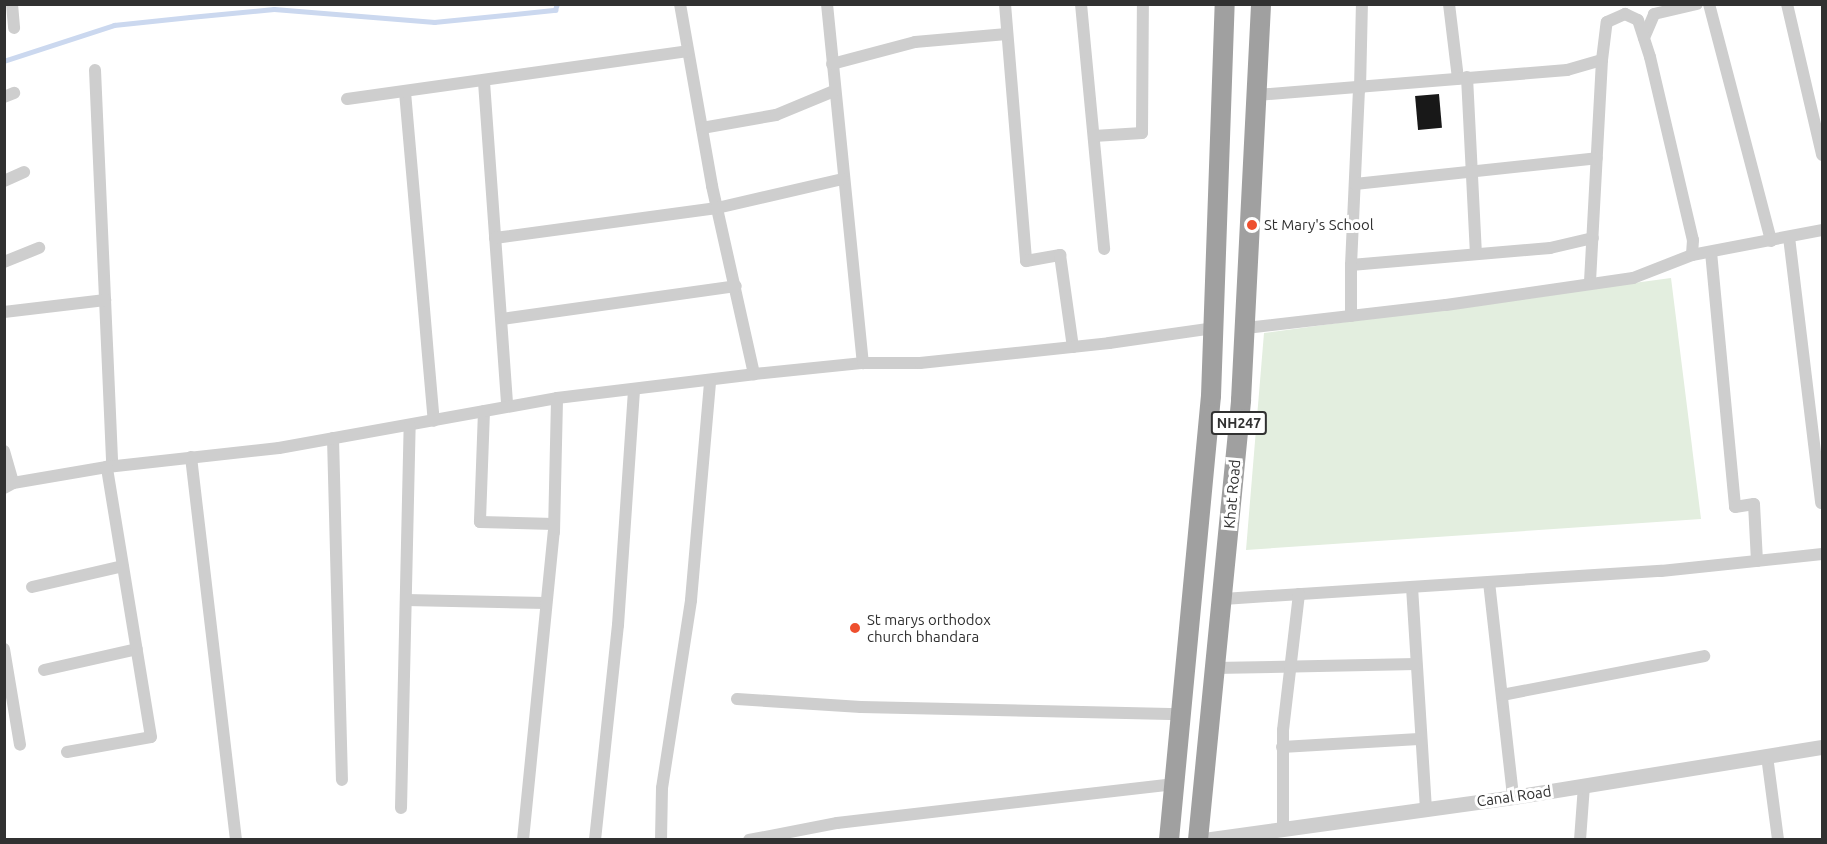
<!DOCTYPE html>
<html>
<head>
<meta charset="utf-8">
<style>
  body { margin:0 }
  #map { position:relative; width:1827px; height:844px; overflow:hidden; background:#fff; font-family:Ubuntu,sans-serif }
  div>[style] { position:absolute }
  .green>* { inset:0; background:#e3eedf }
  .stream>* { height:4.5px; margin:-2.25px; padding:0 2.25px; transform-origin:2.25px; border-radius:2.25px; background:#cbd8ef }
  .building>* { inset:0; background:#181818; transform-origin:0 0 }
  .minor>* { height:12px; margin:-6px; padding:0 6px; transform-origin:6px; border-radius:6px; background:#cecece }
  .tertiary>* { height:15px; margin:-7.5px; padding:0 7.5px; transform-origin:7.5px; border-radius:7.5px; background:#cecece }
  .trunk>* { height:20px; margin:-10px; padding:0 10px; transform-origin:10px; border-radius:10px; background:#a0a0a0 }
  .dots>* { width:16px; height:16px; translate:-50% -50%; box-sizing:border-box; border:3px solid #fff; border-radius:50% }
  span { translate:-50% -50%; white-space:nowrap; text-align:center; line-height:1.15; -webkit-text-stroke:6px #fff; paint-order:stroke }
  .shield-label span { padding:2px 4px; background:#fff; border:2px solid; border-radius:4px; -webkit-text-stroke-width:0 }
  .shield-label { font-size:14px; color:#313131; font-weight:700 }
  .poi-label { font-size:15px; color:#313131 }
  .left { translate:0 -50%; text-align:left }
  .street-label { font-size:15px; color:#313131 }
  .frame { position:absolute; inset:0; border:6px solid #313131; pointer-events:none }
</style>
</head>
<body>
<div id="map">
  <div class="green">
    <i style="clip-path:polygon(1671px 278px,1701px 519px,1246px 550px,1264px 333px)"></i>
  </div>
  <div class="stream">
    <i style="left:4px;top:61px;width:116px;rotate:-18.1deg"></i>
    <i style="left:114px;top:25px;width:76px;rotate:-6deg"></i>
    <i style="left:190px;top:17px;width:84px;rotate:-5.4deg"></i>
    <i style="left:274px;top:9px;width:161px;rotate:4.6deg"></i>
    <i style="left:434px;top:22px;width:122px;rotate:-5.7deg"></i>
    <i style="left:555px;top:10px;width:6px;rotate:-72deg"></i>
  </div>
  <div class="building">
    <i style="left:1439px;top:94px;width:34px;height:24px;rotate:85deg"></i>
  </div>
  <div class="minor">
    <i style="left:12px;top:4px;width:24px;rotate:85deg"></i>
    <i style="left:680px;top:4px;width:185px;rotate:80deg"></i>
    <i style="left:712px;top:186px;width:193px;rotate:77.4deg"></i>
    <i style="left:827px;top:4px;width:361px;rotate:84.3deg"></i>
    <i style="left:1005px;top:4px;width:258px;rotate:85.3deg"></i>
    <i style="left:1026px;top:261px;width:35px;rotate:-10deg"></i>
    <i style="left:1060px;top:255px;width:93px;rotate:82deg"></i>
    <i style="left:1081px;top:4px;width:246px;rotate:84.6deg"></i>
    <i style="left:1449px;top:4px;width:75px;rotate:83.1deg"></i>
    <i style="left:1709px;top:4px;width:245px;rotate:75.3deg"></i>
    <i style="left:1787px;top:4px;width:155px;rotate:76.9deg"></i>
    <i style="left:1644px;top:38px;width:26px;rotate:-67deg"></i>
    <i style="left:1654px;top:14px;width:44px;rotate:-13.1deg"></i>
    <i style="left:1602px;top:60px;width:38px;rotate:-83deg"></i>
    <i style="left:1607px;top:22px;width:20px;rotate:-24deg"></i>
    <i style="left:1625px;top:14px;width:14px;rotate:25deg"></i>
    <i style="left:1638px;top:20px;width:39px;rotate:72deg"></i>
    <i style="left:1650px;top:57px;width:188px;rotate:76.8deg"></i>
    <i style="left:1693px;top:240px;width:15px;rotate:94deg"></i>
    <i style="left:832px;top:64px;width:86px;rotate:-14.8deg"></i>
    <i style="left:915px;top:42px;width:92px;rotate:-5deg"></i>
    <i style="left:95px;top:70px;width:396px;rotate:87.5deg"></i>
    <i style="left:1467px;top:77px;width:175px;rotate:87.1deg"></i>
    <i style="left:484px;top:82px;width:325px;rotate:85.9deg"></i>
    <i style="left:1359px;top:89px;width:176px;rotate:92.6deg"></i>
    <i style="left:1351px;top:265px;width:200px;rotate:-4.9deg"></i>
    <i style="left:1550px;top:248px;width:44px;rotate:-13.1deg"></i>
    <i style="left:1360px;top:89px;width:85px;rotate:-88.7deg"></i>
    <i style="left:405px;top:92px;width:330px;rotate:85deg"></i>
    <i style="left:1257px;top:95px;width:311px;rotate:-4.6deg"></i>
    <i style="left:1567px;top:70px;width:36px;rotate:-16deg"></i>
    <i style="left:1602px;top:60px;width:224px;rotate:93.1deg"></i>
    <i style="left:4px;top:97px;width:11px;rotate:-22deg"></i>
    <i style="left:347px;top:99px;width:344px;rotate:-8deg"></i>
    <i style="left:702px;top:128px;width:75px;rotate:-10deg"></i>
    <i style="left:776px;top:115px;width:63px;rotate:-22.5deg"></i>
    <i style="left:1094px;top:136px;width:48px;rotate:-3.6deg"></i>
    <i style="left:1142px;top:133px;width:129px;rotate:-89.6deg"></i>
    <i style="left:4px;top:181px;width:22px;rotate:-24deg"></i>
    <i style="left:1355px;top:184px;width:243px;rotate:-6.1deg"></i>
    <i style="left:1789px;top:237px;width:268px;rotate:83.1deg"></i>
    <i style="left:495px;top:238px;width:224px;rotate:-7.7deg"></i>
    <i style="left:717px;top:208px;width:129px;rotate:-13deg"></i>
    <i style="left:1711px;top:252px;width:256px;rotate:84.6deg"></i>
    <i style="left:1735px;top:507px;width:19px;rotate:-9deg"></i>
    <i style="left:1754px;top:504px;width:57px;rotate:87deg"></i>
    <i style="left:4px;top:262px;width:38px;rotate:-22deg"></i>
    <i style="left:1351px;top:265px;width:51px;rotate:90deg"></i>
    <i style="left:4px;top:312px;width:102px;rotate:-6.8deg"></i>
    <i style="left:502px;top:319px;width:236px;rotate:-8deg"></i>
    <i style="left:1246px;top:328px;width:201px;rotate:-6.6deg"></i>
    <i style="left:1446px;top:305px;width:189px;rotate:-8.2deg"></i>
    <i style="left:1633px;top:278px;width:63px;rotate:-21.3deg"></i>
    <i style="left:1692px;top:255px;width:132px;rotate:-10.9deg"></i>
    <i style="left:484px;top:411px;width:111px;rotate:92.1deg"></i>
    <i style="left:480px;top:522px;width:74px;rotate:1.5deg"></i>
    <i style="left:333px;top:438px;width:342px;rotate:88.5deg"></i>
    <i style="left:4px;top:451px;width:33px;rotate:74deg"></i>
    <i style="left:191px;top:457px;width:386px;rotate:83.3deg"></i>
    <i style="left:4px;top:488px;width:10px;rotate:-29deg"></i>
    <i style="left:13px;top:483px;width:95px;rotate:-9.7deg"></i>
    <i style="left:107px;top:467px;width:173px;rotate:-6.3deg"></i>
    <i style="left:279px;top:448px;width:282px;rotate:-10.2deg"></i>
    <i style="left:557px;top:398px;width:198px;rotate:-6.9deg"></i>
    <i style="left:754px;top:374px;width:110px;rotate:-5.8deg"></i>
    <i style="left:863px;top:363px;width:57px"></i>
    <i style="left:920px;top:363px;width:190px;rotate:-6deg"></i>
    <i style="left:1109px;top:343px;width:107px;rotate:-8.1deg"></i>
    <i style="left:1489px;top:582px;width:216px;rotate:83.6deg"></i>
    <i style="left:32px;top:587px;width:93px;rotate:-13deg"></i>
    <i style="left:1412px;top:587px;width:221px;rotate:86.4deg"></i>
    <i style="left:1223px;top:599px;width:439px;rotate:-3.7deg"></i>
    <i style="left:1661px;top:571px;width:162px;rotate:-6deg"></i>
    <i style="left:406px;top:600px;width:140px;rotate:1.2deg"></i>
    <i style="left:4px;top:649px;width:97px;rotate:80.5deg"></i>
    <i style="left:1214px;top:668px;width:202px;rotate:-1.1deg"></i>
    <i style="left:44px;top:670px;width:95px;rotate:-12.7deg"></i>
    <i style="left:1502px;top:695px;width:206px;rotate:-10.9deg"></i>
    <i style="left:737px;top:699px;width:124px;rotate:3.7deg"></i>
    <i style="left:861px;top:707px;width:320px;rotate:1.3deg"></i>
    <i style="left:1282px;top:747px;width:137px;rotate:-3.3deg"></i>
    <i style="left:67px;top:752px;width:85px;rotate:-10.1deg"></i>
    <i style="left:151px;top:737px;width:274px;rotate:-99.3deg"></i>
    <i style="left:1767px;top:756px;width:85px;rotate:82.5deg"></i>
    <i style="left:401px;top:808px;width:383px;rotate:-88.7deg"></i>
    <i style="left:1283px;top:828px;width:98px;rotate:-90deg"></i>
    <i style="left:1283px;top:730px;width:137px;rotate:-83.3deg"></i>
    <i style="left:523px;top:840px;width:310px;rotate:-84.3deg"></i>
    <i style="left:554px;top:532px;width:134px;rotate:-88.7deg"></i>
    <i style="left:595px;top:840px;width:216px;rotate:-83.9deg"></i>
    <i style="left:618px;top:625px;width:235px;rotate:-86.1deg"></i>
    <i style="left:661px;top:840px;width:52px;rotate:-88.9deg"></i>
    <i style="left:662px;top:788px;width:190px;rotate:-81.2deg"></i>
    <i style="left:691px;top:600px;width:219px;rotate:-85deg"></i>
    <i style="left:749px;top:840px;width:90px;rotate:-10.9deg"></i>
    <i style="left:837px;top:823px;width:340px;rotate:-6.6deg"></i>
    <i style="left:1580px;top:840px;width:54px;rotate:-85.8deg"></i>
  </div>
  <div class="tertiary">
    <i style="left:1204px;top:840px;width:312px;rotate:-7.9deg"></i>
    <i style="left:1513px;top:797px;width:313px;rotate:-9.2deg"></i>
  </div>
  <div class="trunk">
    <i style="left:1169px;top:840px;width:446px;rotate:-84.6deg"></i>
    <i style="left:1211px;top:396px;width:392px;rotate:-88deg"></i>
    <i style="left:1198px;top:840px;width:442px;rotate:-84.4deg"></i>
    <i style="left:1241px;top:400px;width:397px;rotate:-87.1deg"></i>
  </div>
  <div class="dots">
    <i style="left:1252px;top:225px;background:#ee4f2e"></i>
    <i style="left:855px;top:628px;background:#ee4f2e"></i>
  </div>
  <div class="shield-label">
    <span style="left:1239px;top:423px">NH247</span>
  </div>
  <div class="poi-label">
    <span class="left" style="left:1264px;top:225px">St Mary's School</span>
    <span class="left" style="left:867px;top:628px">St marys orthodox<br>church bhandara</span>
  </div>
  <div class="street-label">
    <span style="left:1232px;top:494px;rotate:-85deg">Khat Road</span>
    <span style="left:1514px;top:796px;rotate:-8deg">Canal Road</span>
  </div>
  <div class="frame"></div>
</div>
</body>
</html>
